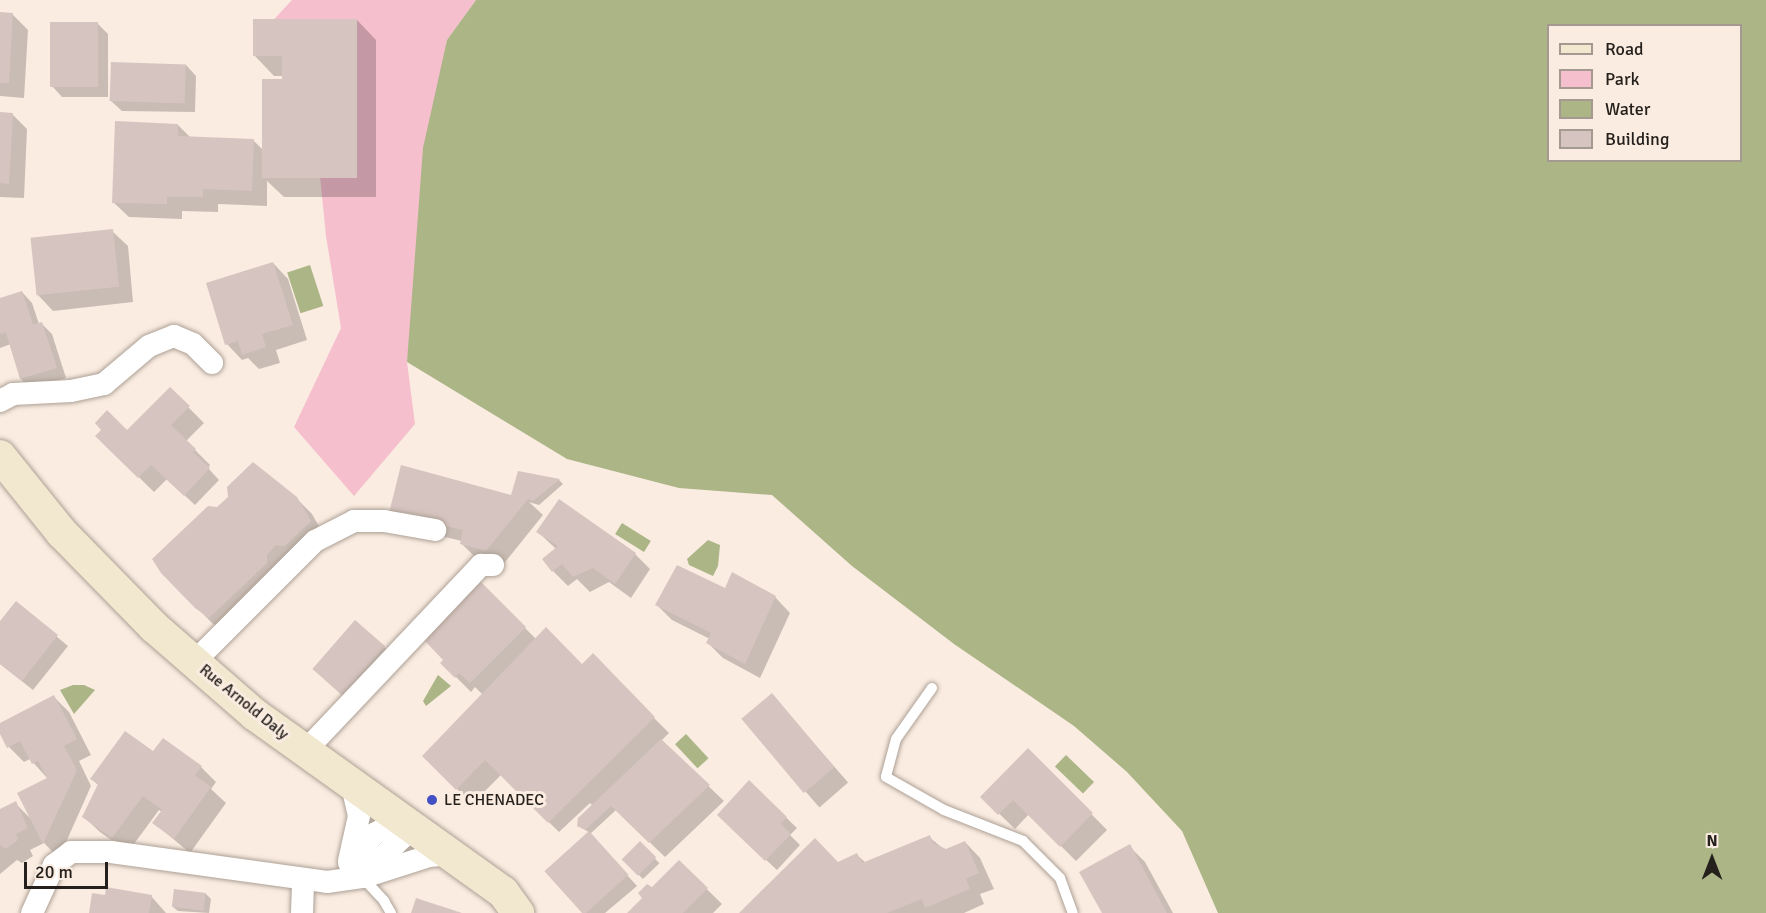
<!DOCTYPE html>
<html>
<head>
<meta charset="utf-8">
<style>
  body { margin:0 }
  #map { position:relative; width:1766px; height:913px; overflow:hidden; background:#faece1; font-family:Signika,sans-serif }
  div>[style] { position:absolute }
  .green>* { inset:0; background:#f5bfcd }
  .water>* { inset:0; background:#abb586; transform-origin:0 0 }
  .shadow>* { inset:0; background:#0003; transform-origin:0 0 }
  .building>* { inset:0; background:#d6c4c0; transform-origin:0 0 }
  .roads { filter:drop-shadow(0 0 2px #ada095) drop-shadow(0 0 2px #ada095) }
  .lane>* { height:10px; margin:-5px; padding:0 5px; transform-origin:5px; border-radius:5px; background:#fff }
  .street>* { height:22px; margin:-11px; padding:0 11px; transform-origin:11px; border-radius:11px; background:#fff }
  .secondary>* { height:32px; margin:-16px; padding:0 16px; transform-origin:16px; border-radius:16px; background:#f2e8d0 }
  .dots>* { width:16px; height:16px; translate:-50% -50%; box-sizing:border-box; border:3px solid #faece1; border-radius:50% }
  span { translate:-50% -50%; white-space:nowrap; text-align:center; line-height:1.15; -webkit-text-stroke:6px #faece1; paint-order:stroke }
  .street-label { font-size:16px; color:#25201c }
  .poi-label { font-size:16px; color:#25201c }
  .left { translate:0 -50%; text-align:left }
  .legend { position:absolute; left:1547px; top:24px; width:195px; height:138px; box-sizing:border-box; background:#faece1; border:2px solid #a59a92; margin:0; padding:8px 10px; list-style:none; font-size:18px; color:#25201c }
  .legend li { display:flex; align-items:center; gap:12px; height:30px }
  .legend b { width:30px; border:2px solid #a59a92 }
  .north { position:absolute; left:1682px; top:829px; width:60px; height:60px; -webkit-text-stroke:4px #faece1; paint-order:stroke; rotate:0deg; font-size:16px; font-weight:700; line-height:24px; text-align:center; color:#25201c }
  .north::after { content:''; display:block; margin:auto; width:21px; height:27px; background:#25201c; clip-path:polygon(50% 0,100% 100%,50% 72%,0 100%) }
  .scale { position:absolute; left:24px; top:862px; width:84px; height:27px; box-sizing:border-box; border:3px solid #25201c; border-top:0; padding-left:8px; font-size:18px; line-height:21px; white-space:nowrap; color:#25201c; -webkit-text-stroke:4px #faece1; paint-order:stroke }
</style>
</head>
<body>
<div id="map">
  <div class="green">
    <i style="clip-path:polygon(292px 0,476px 0,447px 40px,407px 362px,415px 424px,354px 496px,294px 427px,341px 328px,326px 236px,320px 176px,346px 140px,265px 29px)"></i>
  </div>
  <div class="water">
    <i style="clip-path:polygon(evenodd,476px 0,1766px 0,1766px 913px,1218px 913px,1182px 831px,1127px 772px,1074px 726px,954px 644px,852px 566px,772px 495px,679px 488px,567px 459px,407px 362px,423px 148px,447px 40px,476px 0,1548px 26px,1740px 26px,1740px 160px,1548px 160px,1548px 26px)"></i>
    <i style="left:310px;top:265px;width:43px;height:24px;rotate:72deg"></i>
    <i style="left:622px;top:523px;width:34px;height:13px;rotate:32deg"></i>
    <i style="clip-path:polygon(708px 540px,720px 545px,718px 566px,713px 576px,689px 565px,687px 559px)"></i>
    <i style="clip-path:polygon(438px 675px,451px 686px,426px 706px,423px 701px)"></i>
    <i style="clip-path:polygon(73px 685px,84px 685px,95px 690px,74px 714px,60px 690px)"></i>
    <i style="left:686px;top:734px;width:33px;height:15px;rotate:47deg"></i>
    <i style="left:1066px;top:755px;width:39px;height:16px;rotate:44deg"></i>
  </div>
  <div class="shadow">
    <i style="clip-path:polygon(0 14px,13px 15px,28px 30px,24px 98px,0 96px)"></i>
    <i style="clip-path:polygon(357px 20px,376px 40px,376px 197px,284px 197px,267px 181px,267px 206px,218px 204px,218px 212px,182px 211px,182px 219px,129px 217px,113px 202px,178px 125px,191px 138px,253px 140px,264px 151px,284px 76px,274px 76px,255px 56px)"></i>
    <i style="clip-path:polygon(98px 24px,108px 34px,108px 97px,62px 97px,52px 86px)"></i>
    <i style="clip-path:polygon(186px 65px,196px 76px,195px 112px,122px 111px,111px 101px)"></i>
    <i style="clip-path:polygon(0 114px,12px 114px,27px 129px,24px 198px,0 197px)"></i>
    <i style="clip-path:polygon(112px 231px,128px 246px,133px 302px,53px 311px,38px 295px)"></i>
    <i style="clip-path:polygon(273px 263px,288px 279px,307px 340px,276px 350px,280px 363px,259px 369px,248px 358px,242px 360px,227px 344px)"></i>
    <i style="clip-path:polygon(22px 292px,32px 303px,39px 324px,42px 324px,52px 334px,66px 378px,31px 389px,21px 379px,11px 344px,0 348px,0 299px)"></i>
    <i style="clip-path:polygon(170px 389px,204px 423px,186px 441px,210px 465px,208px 468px,219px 480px,195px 505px,167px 479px,154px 492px,97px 436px,127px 432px)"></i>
    <i style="clip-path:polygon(519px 473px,559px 480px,563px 484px,539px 505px,529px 502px,543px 515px,502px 566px,477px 559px,462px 544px,462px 541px,406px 528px,512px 496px)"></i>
    <i style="clip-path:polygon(296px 498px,312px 514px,325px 537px,226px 632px,212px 623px,162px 572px,218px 508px)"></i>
    <i style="clip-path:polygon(538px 532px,635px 554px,650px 569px,631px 598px,609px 582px,590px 592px,577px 579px,568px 586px,553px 571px,556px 549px)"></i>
    <i style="clip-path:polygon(481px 584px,536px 639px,631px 695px,669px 733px,661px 741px,724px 801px,665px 857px,616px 810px,590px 834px,637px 886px,605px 913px,583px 913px,546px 870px,590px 833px,579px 826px,593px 806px,590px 803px,559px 832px,501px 775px,472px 804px,424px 756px,483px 695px,475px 687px,471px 692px,442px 663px)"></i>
    <i style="clip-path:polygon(726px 590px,775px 597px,790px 613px,760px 678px,723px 658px,708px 643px,710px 639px,672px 620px,657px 605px)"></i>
    <i style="clip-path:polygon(16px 603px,68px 646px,33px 690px,0 664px,0 624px)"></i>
    <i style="clip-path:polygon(384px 647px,394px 657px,352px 704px,324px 679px)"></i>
    <i style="left:772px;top:695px;width:116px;height:38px;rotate:49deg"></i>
    <i style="clip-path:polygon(54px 697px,69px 712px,91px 755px,79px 761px,91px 786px,59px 858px,44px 843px,30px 850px,33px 856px,22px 863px,17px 860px,0 874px,0 810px,15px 803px,31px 819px,48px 779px,30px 759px,24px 762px,9px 747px,0 731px,0 724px)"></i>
    <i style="clip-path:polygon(1028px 750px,1107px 830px,1076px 861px,1029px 814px,1015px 829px,982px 797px)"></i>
    <i style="clip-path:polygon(154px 753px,201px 767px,216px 782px,211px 789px,226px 803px,190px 853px,154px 823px,162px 812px,159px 810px,128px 852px,100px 832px,84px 817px,99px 786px,92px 779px)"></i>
    <i style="clip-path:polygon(750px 783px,797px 828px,790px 835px,800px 845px,777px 870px,729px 825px)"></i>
    <i style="clip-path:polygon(929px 837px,946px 851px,965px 842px,980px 858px,994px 889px,980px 894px,984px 904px,964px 913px,741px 913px,857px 855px,866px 863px)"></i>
    <i style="left:640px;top:843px;width:28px;height:23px;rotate:46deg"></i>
    <i style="clip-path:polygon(1129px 846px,1145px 862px,1173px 913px,1104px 913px)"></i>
    <i style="clip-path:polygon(679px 862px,722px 904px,713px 913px,629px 913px)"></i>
    <i style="clip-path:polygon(206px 894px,211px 899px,209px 913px,178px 911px,173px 907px)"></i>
    <i style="clip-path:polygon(151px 896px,166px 913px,90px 913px)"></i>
  </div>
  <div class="building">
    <i style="clip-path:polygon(0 12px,13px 13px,9px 83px,0 83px)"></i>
    <i style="clip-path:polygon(253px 19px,357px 19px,357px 178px,262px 178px,262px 79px,282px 79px,282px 56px,253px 56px)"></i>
    <i style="left:50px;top:22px;width:48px;height:65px"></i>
    <i style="left:111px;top:62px;width:75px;height:39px;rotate:2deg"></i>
    <i style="clip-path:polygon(0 112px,13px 113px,9px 184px,0 183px)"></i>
    <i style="clip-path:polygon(115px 121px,178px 124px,178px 136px,254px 139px,252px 191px,203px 189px,203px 197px,167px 197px,167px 204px,112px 203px)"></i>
    <i style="left:113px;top:229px;width:58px;height:83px;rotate:84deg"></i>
    <i style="clip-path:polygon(273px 262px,293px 325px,262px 334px,266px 347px,242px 355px,238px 341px,225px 345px,206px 283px)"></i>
    <i style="clip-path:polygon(22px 291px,33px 324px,27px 326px,42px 322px,57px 368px,20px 379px,6px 333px,0 334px,0 298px)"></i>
    <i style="clip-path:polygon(170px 387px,190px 406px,171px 425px,196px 449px,193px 452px,210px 468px,184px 496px,151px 465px,138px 478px,95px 436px,101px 430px,95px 423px,107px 410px,127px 430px)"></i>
    <i style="clip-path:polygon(253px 462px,297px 497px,311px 521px,285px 546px,276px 545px,267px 555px,267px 563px,209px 618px,195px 608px,161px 573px,152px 559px,208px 506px,217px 507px,228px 497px,227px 487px)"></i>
    <i style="clip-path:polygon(401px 465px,511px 495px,518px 471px,560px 479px,533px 501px,528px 499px,486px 551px,460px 544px,463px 530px,389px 513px)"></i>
    <i style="clip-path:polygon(559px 499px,636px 553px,615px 584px,593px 568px,573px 577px,562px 564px,552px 572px,542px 559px,558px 546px,536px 532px)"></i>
    <i style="clip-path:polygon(677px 565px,725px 588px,732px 572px,776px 596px,745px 664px,706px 643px,711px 633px,655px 605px)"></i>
    <i style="clip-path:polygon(481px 582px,526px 627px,470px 683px,459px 673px,455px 678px,440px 663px,443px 660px,423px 639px)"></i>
    <i style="clip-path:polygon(16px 601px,58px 635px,22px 681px,0 664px,0 621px)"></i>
    <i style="left:355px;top:620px;width:40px;height:65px;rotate:41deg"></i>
    <i style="clip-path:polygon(546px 627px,582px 664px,593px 653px,655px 717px,548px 823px,485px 760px,456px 790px,422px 756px)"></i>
    <i style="left:772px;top:693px;width:97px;height:40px;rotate:50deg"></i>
    <i style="clip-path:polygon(54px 695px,77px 739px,64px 746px,77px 770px,43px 844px,17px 793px,47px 778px,38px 761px,32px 764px,20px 741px,7px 748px,0 734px,0 723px)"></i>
    <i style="clip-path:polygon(125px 731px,153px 751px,163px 738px,202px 766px,195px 775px,211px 787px,174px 839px,152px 823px,162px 810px,143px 796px,112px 838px,82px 817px,98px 784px,90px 779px)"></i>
    <i style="clip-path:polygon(661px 739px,710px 785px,649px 843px,611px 806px,585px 830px,577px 826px,578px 818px)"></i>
    <i style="clip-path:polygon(1028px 748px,1093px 813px,1060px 847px,1013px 800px,998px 815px,980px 797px)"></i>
    <i style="clip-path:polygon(749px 780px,787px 817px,781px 824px,791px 834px,765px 861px,717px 815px)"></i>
    <i style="clip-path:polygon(16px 801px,28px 828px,16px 834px,18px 840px,6px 849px,0 845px,0 809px)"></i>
    <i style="left:589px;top:831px;width:59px;height:60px;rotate:48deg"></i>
    <i style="clip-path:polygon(930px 835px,933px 843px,946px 849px,965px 841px,979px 873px,966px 879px,970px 889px,925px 908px,922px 899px,887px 913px,739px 913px,815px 838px,838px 862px,857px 853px,862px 863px)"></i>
    <i style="left:640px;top:841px;width:23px;height:26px;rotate:45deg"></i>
    <i style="clip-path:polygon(1130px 844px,1167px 913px,1102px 913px,1079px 872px)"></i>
    <i style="clip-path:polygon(679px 860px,708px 888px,683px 913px,627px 913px,642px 898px,638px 893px,647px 884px,652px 887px)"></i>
    <i style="clip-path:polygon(106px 887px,152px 895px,149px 913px,89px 913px,92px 893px,105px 895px)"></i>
    <i style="left:174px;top:889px;width:32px;height:18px;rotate:7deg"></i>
    <i style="clip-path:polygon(416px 898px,462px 913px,411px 913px)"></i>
  </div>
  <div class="roads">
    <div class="lane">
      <i style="left:932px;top:688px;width:62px;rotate:125.2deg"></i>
      <i style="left:896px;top:739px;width:39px;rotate:105deg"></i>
      <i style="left:886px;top:777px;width:67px;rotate:29.6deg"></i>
      <i style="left:944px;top:810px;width:85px;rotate:21.4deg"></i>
      <i style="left:1023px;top:841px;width:52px;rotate:45deg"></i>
      <i style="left:1060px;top:878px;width:37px;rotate:70deg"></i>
      <i style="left:362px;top:877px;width:33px;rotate:47deg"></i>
      <i style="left:384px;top:901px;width:14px;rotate:60deg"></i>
    </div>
    <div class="street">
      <i style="left:0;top:401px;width:15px;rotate:-28deg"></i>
      <i style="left:13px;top:394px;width:58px;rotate:-3deg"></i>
      <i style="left:71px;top:391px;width:34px;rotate:-12deg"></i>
      <i style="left:104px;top:384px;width:59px;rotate:-40.2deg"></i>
      <i style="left:149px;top:346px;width:27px;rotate:-22deg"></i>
      <i style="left:174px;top:336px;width:21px;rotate:23deg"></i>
      <i style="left:193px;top:344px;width:27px;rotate:45deg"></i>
      <i style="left:194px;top:662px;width:171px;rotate:-45deg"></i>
      <i style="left:315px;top:541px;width:44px;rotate:-27.1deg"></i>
      <i style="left:354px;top:521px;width:30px"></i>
      <i style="left:384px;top:521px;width:52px;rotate:10deg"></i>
      <i style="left:306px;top:750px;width:255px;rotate:-46.6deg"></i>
      <i style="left:481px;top:565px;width:12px"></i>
      <i style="left:349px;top:861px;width:46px;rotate:-77.5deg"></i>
      <i style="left:359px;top:816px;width:35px;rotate:-103deg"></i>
      <i style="left:370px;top:875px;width:62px;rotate:-17.9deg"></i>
      <i style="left:429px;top:856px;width:22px;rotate:-5deg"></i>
      <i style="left:32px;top:913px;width:53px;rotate:-65.4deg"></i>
      <i style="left:54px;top:865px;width:21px;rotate:-37deg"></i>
      <i style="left:71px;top:852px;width:40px"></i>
      <i style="left:111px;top:852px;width:218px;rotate:7.9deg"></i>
      <i style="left:327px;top:882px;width:35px;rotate:-8deg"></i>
      <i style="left:362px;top:877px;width:57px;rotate:-44.3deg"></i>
      <i style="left:403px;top:837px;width:19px;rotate:-93deg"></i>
      <i style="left:402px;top:818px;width:32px;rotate:150deg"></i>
      <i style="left:374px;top:834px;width:38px;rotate:131deg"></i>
      <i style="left:302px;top:913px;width:32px;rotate:-88deg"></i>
    </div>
    <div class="secondary">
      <i style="left:0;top:456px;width:99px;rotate:51.2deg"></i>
      <i style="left:62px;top:533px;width:132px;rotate:45.6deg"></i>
      <i style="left:154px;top:627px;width:133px;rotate:41deg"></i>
      <i style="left:254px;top:714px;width:306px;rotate:35.6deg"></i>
      <i style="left:503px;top:892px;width:26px;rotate:54deg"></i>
    </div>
  </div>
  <div class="dots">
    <i style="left:432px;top:800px;background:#434fc4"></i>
  </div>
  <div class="street-label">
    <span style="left:244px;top:702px;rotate:39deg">Rue Arnold Daly</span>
  </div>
  <div class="poi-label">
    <span class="left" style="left:444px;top:800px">LE CHENADEC</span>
  </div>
  <ul class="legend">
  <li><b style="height:8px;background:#f2e8d0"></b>Road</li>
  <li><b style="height:16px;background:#f5bfcd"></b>Park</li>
  <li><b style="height:16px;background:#abb586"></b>Water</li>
  <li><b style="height:16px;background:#d6c4c0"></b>Building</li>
  </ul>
  <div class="north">N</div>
  <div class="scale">20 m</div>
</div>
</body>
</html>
